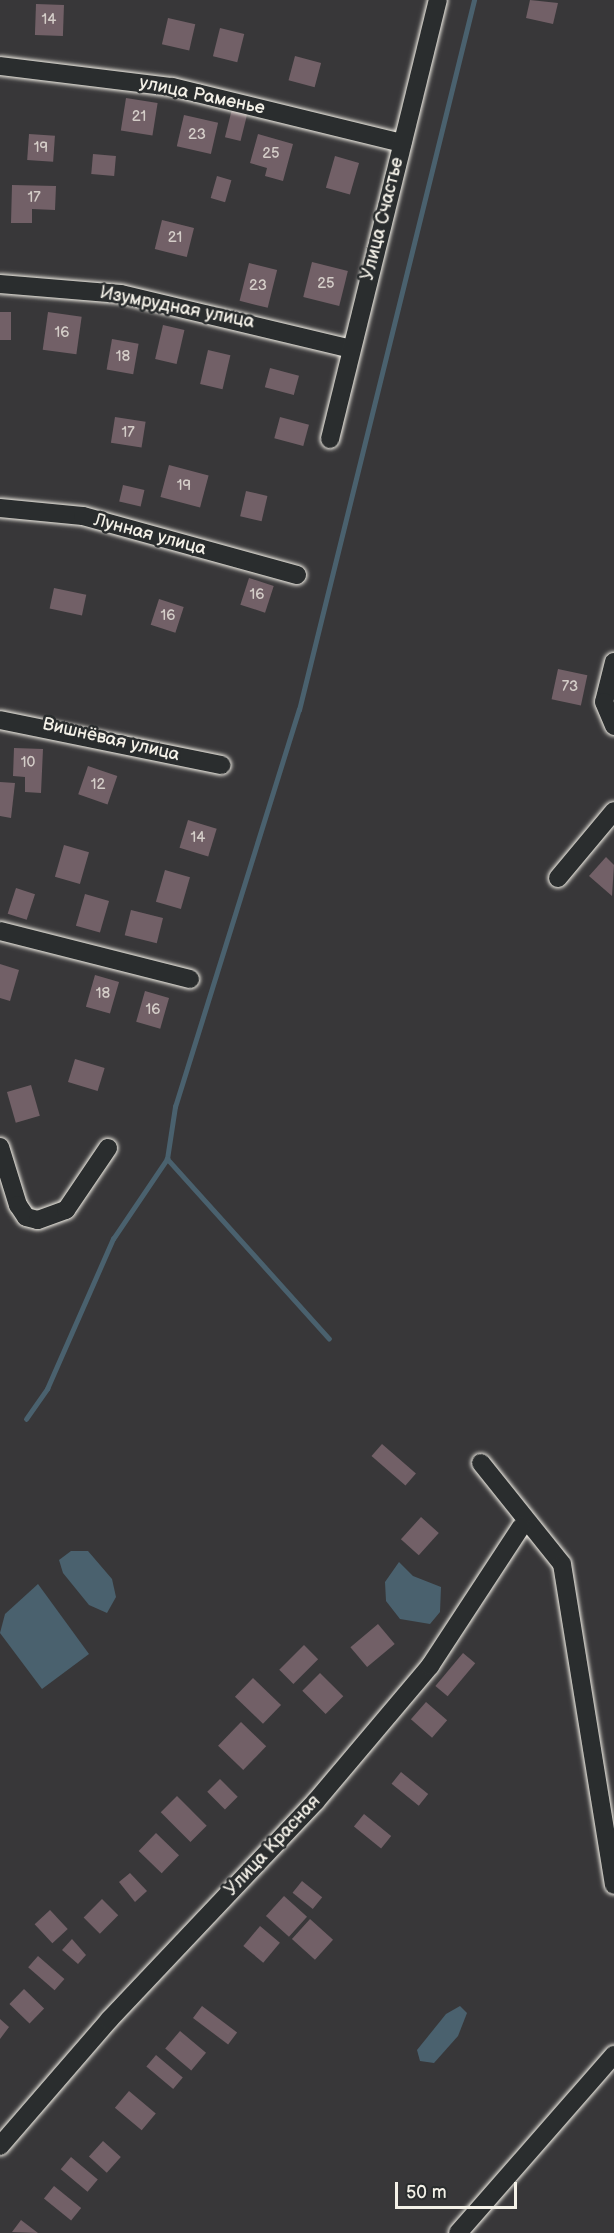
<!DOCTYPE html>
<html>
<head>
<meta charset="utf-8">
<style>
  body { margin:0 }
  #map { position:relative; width:614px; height:2233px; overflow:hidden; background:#383739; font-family:"Balsamiq Sans",sans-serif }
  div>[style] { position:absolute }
  .water>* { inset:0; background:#4a616e }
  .stream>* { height:4.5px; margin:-2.25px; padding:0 2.25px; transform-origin:2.25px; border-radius:2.25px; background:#4a616e }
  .building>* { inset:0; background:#726067; transform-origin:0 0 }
  .roads { filter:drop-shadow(0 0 2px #f4f1e8) drop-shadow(0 0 2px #f4f1e8) }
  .minor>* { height:18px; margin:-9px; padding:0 9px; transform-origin:9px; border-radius:9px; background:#2a2d2e }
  span { translate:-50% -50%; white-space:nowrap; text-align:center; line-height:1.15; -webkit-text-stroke:5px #2a2d2e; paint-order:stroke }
  .number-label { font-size:15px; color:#d4cdc8 }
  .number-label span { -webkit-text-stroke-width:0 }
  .street-label { font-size:18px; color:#f4f1e8 }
  .scale { position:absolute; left:395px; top:2182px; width:122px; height:27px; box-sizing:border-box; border:3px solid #f4f1e8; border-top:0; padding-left:8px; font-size:18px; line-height:21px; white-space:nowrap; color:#f4f1e8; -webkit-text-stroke:4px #2a2d2e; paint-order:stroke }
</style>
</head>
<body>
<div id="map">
  <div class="water">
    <i style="clip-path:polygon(71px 1551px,88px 1551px,112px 1579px,116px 1597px,107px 1613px,89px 1605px,63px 1573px,59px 1560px)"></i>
    <i style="clip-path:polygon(399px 1562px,413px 1576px,441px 1587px,440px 1612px,430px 1624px,400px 1619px,386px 1601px,385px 1582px)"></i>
    <i style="clip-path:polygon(38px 1584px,89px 1654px,42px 1689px,0 1633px,5px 1614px)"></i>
    <i style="clip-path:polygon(460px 2006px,467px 2013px,458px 2036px,434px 2063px,420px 2061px,417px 2050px,446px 2014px)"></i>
  </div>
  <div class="stream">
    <i style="left:329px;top:1339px;width:242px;rotate:-132deg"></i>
    <i style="left:167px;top:1159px;width:53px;rotate:-81.3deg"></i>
    <i style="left:175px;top:1107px;width:416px;rotate:-72.7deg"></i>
    <i style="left:299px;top:710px;width:731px;rotate:-76.15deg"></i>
    <i style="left:26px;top:1419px;width:37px;rotate:-55deg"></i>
    <i style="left:47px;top:1389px;width:164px;rotate:-66.3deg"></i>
    <i style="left:113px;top:1239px;width:97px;rotate:-56deg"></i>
  </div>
  <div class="building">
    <i style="clip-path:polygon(530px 0,558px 3px,553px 24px,526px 18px)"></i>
    <i style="left:36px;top:4px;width:28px;height:31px;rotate:2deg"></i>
    <i style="left:168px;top:18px;width:28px;height:27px;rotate:13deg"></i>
    <i style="left:220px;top:28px;width:25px;height:29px;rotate:14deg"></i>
    <i style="left:295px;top:56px;width:27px;height:25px;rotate:15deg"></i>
    <i style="left:126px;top:98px;width:32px;height:33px;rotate:9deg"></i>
    <i style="left:232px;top:109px;width:16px;height:29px;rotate:14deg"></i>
    <i style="left:184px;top:115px;width:35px;height:32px;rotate:13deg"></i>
    <i style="left:29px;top:134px;width:26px;height:26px;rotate:4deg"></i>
    <i style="clip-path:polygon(258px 134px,293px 144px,283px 181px,265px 176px,267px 168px,250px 163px)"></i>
    <i style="left:93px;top:154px;width:23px;height:20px;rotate:5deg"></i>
    <i style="left:335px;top:156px;width:25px;height:33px;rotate:16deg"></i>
    <i style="left:217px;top:176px;width:15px;height:23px;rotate:16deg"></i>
    <i style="clip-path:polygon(12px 185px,56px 186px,55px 210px,32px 209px,32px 223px,11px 223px)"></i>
    <i style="left:162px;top:220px;width:33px;height:30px;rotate:14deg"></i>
    <i style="left:312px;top:262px;width:37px;height:36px;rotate:14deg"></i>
    <i style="left:249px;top:263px;width:29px;height:39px;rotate:14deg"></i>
    <i style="left:0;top:312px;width:11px;height:28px"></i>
    <i style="left:48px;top:312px;width:34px;height:38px;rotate:8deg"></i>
    <i style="left:163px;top:325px;width:22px;height:35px;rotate:13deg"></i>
    <i style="left:112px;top:339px;width:27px;height:31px;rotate:10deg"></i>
    <i style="left:208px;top:350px;width:23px;height:35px;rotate:13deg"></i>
    <i style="left:270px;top:368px;width:30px;height:20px;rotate:15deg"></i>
    <i style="left:115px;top:417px;width:31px;height:26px;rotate:9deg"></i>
    <i style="left:280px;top:417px;width:30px;height:22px;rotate:15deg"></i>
    <i style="left:169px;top:465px;width:41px;height:33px;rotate:15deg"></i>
    <i style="left:123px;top:485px;width:22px;height:17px;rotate:13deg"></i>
    <i style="left:246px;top:491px;width:22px;height:26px;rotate:13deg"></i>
    <i style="left:249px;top:578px;width:26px;height:28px;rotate:18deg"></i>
    <i style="left:54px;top:588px;width:33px;height:21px;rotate:12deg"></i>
    <i style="left:159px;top:599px;width:26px;height:27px;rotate:18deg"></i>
    <i style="left:558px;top:669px;width:30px;height:31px;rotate:12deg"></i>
    <i style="clip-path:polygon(14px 748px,43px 749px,41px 793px,25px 792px,25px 777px,13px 776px)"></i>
    <i style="left:88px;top:766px;width:31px;height:30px;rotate:19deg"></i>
    <i style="clip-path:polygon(0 782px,15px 783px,11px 818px,0 816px)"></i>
    <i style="left:188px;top:820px;width:30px;height:29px;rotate:17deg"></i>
    <i style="left:64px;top:845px;width:26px;height:33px;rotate:16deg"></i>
    <i style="clip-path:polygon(606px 857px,614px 865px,612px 896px,589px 876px)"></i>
    <i style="left:165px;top:870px;width:26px;height:33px;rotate:16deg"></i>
    <i style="left:16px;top:888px;width:20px;height:27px;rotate:18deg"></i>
    <i style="left:85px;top:894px;width:25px;height:33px;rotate:16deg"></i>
    <i style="left:131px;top:910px;width:33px;height:26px;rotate:14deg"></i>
    <i style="clip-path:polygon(0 964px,19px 970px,10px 1001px,0 998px)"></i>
    <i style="left:95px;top:975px;width:25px;height:33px;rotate:16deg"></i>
    <i style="left:145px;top:991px;width:25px;height:32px;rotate:16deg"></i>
    <i style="left:75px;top:1059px;width:31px;height:24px;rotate:17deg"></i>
    <i style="left:31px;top:1085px;width:32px;height:25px;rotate:74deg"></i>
    <i style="left:382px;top:1444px;width:45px;height:16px;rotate:41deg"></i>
    <i style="left:421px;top:1517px;width:24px;height:30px;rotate:42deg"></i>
    <i style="left:378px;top:1624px;width:26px;height:36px;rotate:50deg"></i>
    <i style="left:304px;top:1645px;width:20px;height:35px;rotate:45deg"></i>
    <i style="left:463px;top:1653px;width:16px;height:43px;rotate:40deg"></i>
    <i style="left:320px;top:1673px;width:33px;height:25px;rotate:45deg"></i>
    <i style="left:253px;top:1678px;width:39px;height:26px;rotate:44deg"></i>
    <i style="left:426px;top:1702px;width:28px;height:23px;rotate:41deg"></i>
    <i style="left:241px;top:1722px;width:35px;height:33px;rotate:44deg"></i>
    <i style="left:401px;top:1772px;width:35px;height:15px;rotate:39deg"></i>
    <i style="left:220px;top:1779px;width:25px;height:18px;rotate:45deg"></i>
    <i style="left:177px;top:1796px;width:42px;height:23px;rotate:45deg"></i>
    <i style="left:364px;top:1814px;width:35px;height:16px;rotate:39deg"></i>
    <i style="left:156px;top:1833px;width:32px;height:25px;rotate:44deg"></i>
    <i style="clip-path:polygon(130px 1873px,147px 1891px,135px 1902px,119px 1882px)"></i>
    <i style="left:302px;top:1881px;width:26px;height:15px;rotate:39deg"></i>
    <i style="left:284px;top:1896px;width:31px;height:27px;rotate:42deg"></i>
    <i style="left:102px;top:1899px;width:23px;height:26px;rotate:45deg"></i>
    <i style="left:50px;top:1910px;width:26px;height:21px;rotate:47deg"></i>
    <i style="left:310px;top:1919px;width:31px;height:27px;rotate:42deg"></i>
    <i style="left:260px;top:1926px;width:26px;height:26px;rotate:40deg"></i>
    <i style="clip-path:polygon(72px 1939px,86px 1955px,78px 1964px,62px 1950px)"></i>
    <i style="left:38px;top:1956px;width:35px;height:15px;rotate:41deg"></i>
    <i style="left:24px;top:1989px;width:28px;height:21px;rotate:44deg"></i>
    <i style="left:202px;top:2006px;width:44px;height:15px;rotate:37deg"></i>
    <i style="clip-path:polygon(0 2019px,9px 2027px,0 2039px)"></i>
    <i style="left:180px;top:2031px;width:34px;height:23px;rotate:40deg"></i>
    <i style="left:156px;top:2055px;width:35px;height:15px;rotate:40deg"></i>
    <i style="left:129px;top:2091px;width:35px;height:22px;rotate:40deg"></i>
    <i style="left:103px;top:2141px;width:24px;height:21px;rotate:42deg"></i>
    <i style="left:71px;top:2157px;width:35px;height:16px;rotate:40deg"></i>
    <i style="left:54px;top:2186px;width:35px;height:16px;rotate:39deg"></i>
    <i style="clip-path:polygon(21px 2220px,38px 2233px,12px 2232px)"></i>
  </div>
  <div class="roads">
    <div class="minor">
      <i style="left:0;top:66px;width:173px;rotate:7deg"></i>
      <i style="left:172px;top:87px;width:237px;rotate:13.7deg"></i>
      <i style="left:0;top:284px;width:121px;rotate:4.7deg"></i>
      <i style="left:121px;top:294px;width:237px;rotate:13.4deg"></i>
      <i style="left:330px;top:439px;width:452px;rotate:-76.2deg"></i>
      <i style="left:0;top:508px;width:83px;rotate:5.5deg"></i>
      <i style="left:83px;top:516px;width:222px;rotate:15.4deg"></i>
      <i style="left:614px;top:662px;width:41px;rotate:104deg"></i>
      <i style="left:604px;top:702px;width:26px;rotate:67deg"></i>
      <i style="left:0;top:720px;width:226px;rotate:11.5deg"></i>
      <i style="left:558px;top:878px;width:87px;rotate:-50.1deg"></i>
      <i style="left:0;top:931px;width:196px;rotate:14.2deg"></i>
      <i style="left:0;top:1147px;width:61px;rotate:72.8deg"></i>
      <i style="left:18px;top:1205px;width:14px;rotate:56deg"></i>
      <i style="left:26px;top:1217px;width:12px;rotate:14deg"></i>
      <i style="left:38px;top:1220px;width:30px;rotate:-20deg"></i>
      <i style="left:66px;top:1210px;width:75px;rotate:-55.9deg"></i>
      <i style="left:481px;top:1463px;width:129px;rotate:51.3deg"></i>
      <i style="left:562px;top:1564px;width:325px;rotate:80.8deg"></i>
      <i style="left:0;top:2146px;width:167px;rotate:-49.1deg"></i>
      <i style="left:109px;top:2020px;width:301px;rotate:-46.6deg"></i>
      <i style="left:316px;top:1801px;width:177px;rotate:-49.8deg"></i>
      <i style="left:430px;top:1666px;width:166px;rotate:-56.8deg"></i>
      <i style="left:458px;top:2233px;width:237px;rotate:-48.8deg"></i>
    </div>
  </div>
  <div class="number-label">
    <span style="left:49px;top:20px">14</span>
    <span style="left:139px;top:117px">21</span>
    <span style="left:197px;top:135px">23</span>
    <span style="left:41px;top:148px">19</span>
    <span style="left:271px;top:154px">25</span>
    <span style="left:34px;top:198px">17</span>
    <span style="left:175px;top:238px">21</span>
    <span style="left:326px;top:284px">25</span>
    <span style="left:258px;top:286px">23</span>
    <span style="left:62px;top:333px">16</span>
    <span style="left:123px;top:357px">18</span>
    <span style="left:128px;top:433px">17</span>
    <span style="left:184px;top:486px">19</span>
    <span style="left:257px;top:595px">16</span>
    <span style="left:168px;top:616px">16</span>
    <span style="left:570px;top:687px">73</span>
    <span style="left:28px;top:763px">10</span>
    <span style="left:98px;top:785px">12</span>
    <span style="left:198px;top:838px">14</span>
    <span style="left:103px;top:994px">18</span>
    <span style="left:153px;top:1010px">16</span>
  </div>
  <div class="street-label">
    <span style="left:202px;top:96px;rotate:12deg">улица Раменье</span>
    <span style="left:383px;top:219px;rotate:-76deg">Улица Счастье</span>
    <span style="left:177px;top:308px;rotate:11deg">Изумрудная улица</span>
    <span style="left:150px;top:535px;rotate:15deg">Лунная улица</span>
    <span style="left:111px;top:740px;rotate:13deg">Вишнёвая улица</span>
    <span style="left:273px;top:1846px;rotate:-47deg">Улица Красная</span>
  </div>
  <div class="scale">50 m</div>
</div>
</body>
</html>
